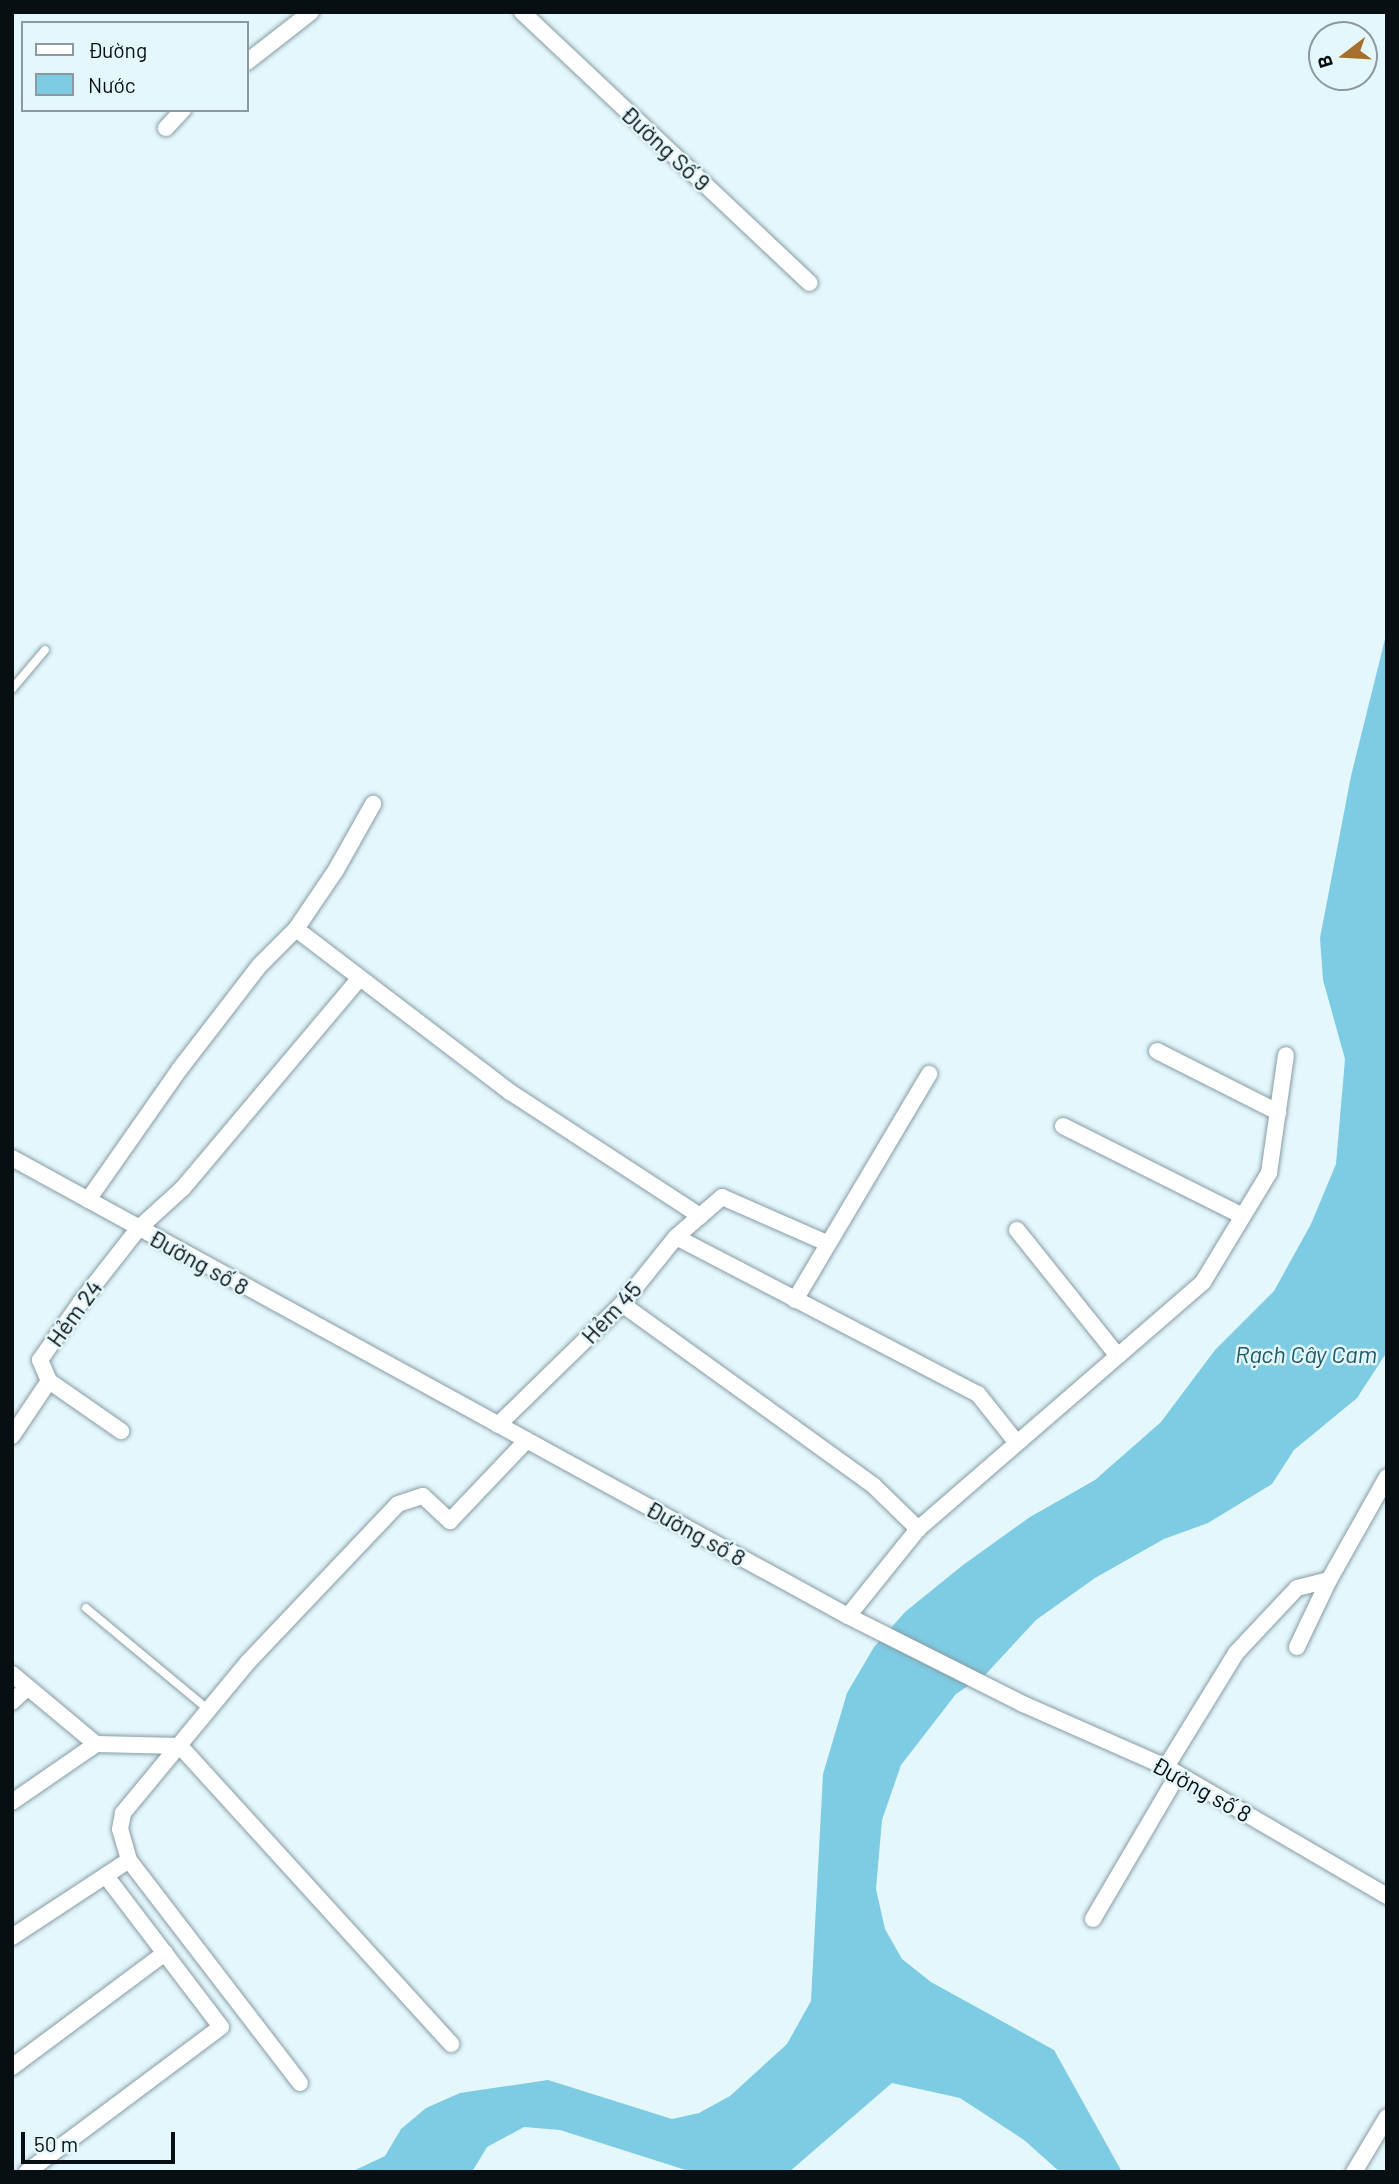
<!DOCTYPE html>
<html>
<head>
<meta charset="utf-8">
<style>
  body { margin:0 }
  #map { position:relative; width:1399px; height:2184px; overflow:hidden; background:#e4f7fd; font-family:Barlow,sans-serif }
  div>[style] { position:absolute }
  .water>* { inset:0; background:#7ecce3 }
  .roads { filter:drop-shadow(0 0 2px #879ca3) drop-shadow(0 0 2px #879ca3) }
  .lane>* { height:8px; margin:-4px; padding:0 4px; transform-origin:4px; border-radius:4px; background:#fff }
  .street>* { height:16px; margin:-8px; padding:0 8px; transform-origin:8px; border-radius:8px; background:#fff }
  span { translate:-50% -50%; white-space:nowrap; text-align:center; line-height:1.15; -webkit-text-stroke:5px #e4f7fd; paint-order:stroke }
  .street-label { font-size:23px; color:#080f12 }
  .water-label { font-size:24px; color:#1b5a6a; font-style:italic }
  .frame { position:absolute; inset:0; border:14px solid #080f12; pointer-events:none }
  .legend { position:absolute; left:21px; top:21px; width:228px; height:91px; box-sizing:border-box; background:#e4f7fd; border:2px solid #8c9a9f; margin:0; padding:9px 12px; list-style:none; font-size:21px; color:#080f12 }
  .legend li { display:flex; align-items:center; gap:14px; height:35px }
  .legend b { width:35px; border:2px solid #8c9a9f }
  .north { position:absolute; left:1308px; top:21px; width:70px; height:70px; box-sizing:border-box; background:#e4f7fd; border:2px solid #8c9a9f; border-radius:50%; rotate:253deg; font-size:19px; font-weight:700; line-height:28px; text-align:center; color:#080f12 }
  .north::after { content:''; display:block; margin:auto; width:24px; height:32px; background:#a66f2b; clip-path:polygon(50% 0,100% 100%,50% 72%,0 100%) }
  .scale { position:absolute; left:21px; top:2132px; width:154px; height:32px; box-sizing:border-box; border:4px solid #080f12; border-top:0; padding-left:9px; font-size:21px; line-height:24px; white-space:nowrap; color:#080f12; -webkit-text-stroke:5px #e4f7fd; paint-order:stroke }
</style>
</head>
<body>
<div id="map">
  <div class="water">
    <i style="clip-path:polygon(1387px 631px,1385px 1355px,1357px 1398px,1294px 1450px,1272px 1484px,1208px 1523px,1164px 1539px,1095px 1578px,1036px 1620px,986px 1674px,956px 1694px,901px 1765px,882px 1820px,876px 1889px,885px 1929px,902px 1959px,931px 1982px,1054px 2050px,1122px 2172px,1060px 2172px,1024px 2140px,960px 2098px,892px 2083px,789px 2172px,692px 2172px,560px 2130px,524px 2127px,487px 2147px,472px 2172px,351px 2172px,385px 2156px,401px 2129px,426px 2108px,460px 2093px,548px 2080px,672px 2119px,699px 2113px,730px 2096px,787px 2044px,811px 2001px,823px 1774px,847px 1693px,874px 1647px,905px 1612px,963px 1565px,1030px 1517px,1095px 1480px,1161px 1422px,1215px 1350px,1274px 1291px,1311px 1224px,1336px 1164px,1345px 1059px,1323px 980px,1320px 938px,1351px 776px)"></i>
  </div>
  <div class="roads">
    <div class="lane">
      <i style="left:12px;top:689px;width:51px;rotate:-49.8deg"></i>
      <i style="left:86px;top:1608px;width:160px;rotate:39.7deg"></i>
    </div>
    <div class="street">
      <i style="left:522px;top:12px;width:395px;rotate:43.3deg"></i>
      <i style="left:247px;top:62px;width:81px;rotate:-38deg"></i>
      <i style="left:166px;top:128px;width:25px;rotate:-47deg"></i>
      <i style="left:296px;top:929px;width:269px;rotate:37.3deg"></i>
      <i style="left:510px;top:1092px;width:227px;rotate:33.1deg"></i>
      <i style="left:1157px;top:1051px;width:136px;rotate:26.8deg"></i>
      <i style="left:1063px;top:1126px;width:201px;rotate:26.6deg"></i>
      <i style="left:12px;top:1158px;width:953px;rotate:28.72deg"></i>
      <i style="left:848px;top:1616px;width:196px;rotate:26.7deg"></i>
      <i style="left:1023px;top:1704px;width:156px;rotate:23.8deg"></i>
      <i style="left:1166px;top:1767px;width:256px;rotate:30.3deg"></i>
      <i style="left:88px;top:1200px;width:159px;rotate:-55deg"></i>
      <i style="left:179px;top:1070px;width:133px;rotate:-52.4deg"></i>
      <i style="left:260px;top:965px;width:51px;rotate:-45deg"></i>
      <i style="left:296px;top:929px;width:71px;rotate:-55.9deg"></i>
      <i style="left:336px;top:870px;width:76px;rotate:-60.7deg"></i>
      <i style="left:1017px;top:1230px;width:161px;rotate:51.3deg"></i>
      <i style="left:676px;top:1237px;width:340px;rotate:27.5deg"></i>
      <i style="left:978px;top:1394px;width:61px;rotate:51.6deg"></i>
      <i style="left:795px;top:1300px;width:263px;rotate:-59.3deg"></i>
      <i style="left:622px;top:1304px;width:311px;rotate:35.8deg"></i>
      <i style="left:874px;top:1486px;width:62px;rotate:44.3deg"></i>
      <i style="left:49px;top:1381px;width:88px;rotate:34.8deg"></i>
      <i style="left:498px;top:1425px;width:173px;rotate:-44.3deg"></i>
      <i style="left:622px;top:1304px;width:86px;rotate:-51.1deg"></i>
      <i style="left:676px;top:1237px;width:61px;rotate:-41deg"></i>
      <i style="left:722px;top:1197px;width:115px;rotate:23.7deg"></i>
      <i style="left:12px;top:1436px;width:66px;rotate:-56.1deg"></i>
      <i style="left:49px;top:1381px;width:23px;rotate:-113deg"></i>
      <i style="left:40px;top:1360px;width:70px;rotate:-54.9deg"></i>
      <i style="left:80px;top:1303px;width:94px;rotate:-51.9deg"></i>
      <i style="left:138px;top:1229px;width:61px;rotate:-42.3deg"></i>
      <i style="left:183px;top:1188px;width:273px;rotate:-49.9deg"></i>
      <i style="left:848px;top:1616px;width:112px;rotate:-51.2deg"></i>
      <i style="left:918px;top:1529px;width:377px;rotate:-40.9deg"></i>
      <i style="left:1203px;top:1282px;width:127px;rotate:-58.8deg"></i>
      <i style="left:1269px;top:1173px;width:119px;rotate:-81.8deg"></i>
      <i style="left:1297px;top:1647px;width:74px;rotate:-64.5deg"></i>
      <i style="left:12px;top:1674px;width:109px;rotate:39.8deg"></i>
      <i style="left:96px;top:1744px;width:84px;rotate:1.4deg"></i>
      <i style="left:180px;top:1746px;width:403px;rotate:47.7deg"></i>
      <i style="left:12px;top:1702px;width:21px;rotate:-43deg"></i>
      <i style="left:1166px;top:1767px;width:134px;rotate:-58.4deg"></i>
      <i style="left:1236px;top:1653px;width:89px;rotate:-46.8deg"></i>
      <i style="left:1297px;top:1588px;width:33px;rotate:-14deg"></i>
      <i style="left:1329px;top:1580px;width:118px;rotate:-60.6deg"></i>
      <i style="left:12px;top:1802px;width:102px;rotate:-34.6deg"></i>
      <i style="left:1093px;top:1919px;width:168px;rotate:-59.6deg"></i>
      <i style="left:12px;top:1937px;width:140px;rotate:-33.3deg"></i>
      <i style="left:12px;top:2067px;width:191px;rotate:-36.7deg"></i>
      <i style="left:300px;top:2083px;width:281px;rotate:-127.5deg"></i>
      <i style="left:129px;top:1860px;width:32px;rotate:-106deg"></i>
      <i style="left:120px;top:1829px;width:16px;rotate:-79deg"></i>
      <i style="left:123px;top:1813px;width:195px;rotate:-50.4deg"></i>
      <i style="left:247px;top:1663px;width:219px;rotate:-46.5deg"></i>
      <i style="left:398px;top:1504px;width:26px;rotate:-18deg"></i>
      <i style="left:423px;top:1496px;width:37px;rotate:43deg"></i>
      <i style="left:450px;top:1521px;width:110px;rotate:-46.5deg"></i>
      <i style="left:27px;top:2172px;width:242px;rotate:-36.8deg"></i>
      <i style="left:221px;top:2027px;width:190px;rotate:-127.3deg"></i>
      <i style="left:1354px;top:2172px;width:64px;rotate:-59deg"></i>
    </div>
  </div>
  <div class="street-label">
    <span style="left:666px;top:148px;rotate:43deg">Đường Số 9</span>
    <span style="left:199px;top:1262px;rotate:29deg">Đường số 8</span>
    <span style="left:611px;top:1312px;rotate:-47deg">Hẻm 45</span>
    <span style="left:74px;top:1313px;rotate:-54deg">Hẻm 24</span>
    <span style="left:696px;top:1533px;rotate:29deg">Đường số 8</span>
    <span style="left:1202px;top:1789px;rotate:29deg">Đường số 8</span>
  </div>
  <div class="water-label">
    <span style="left:1306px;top:1354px">Rạch Cây Cam</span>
  </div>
  <div class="frame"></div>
  <ul class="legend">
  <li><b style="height:9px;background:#fff"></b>Đường</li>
  <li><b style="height:19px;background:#7ecce3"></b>Nước</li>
  </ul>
  <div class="north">B</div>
  <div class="scale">50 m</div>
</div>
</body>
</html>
